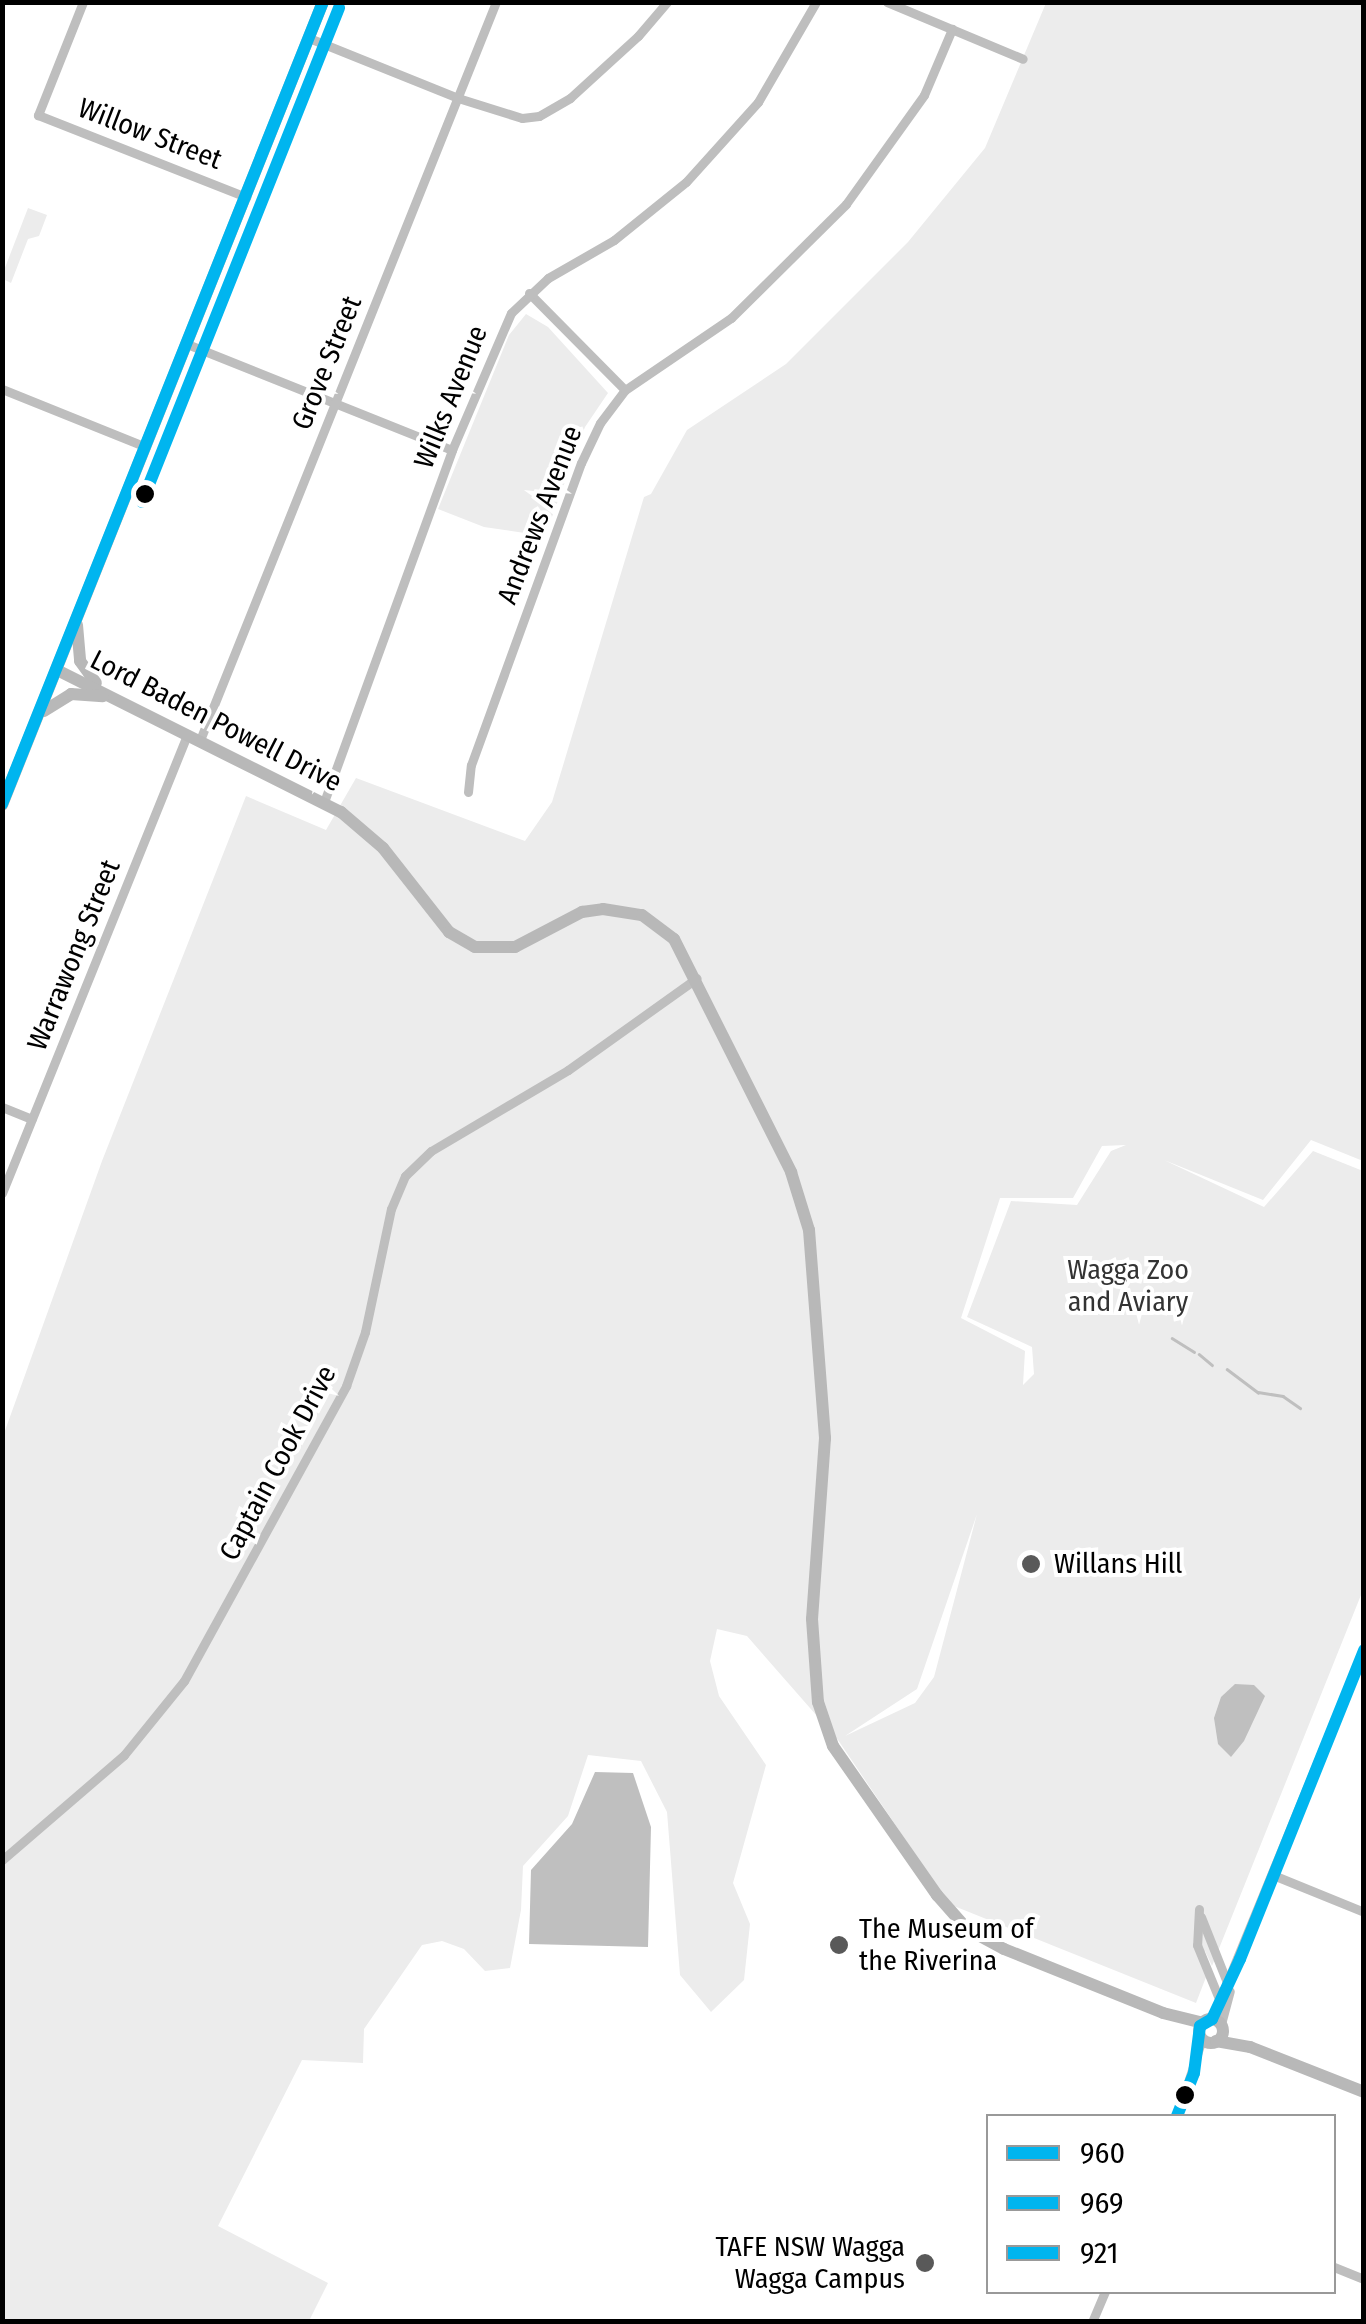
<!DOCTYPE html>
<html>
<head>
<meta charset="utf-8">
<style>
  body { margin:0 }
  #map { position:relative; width:1366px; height:2324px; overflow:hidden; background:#fff; font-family:"Fira Sans Condensed",sans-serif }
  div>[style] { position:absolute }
  .green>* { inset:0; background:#ececec }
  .water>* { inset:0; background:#bfbfbf }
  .stream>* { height:2.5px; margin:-1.25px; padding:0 1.25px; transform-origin:1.25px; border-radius:1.25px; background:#bfbfbf }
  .street>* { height:9px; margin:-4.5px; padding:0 4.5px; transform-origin:4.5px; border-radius:4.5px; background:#bebebe }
  .secondary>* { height:12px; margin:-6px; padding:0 6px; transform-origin:6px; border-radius:6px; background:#b8b8b8 }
  .secondary>.ring { margin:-6px; padding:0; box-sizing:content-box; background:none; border:12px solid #b8b8b8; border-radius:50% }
  .bus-1>* { height:12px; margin:-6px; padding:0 6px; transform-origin:6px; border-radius:6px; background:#00b5ef }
  .bus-2>* { height:12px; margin:-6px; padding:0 6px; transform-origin:6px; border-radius:6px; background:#00b5ef }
  .bus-3>* { height:12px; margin:-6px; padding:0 6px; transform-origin:6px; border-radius:6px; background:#00b5ef }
  .dots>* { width:28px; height:28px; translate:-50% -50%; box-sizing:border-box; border:5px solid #fff; border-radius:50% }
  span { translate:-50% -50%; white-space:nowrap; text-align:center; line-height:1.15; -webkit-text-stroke:8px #fff; paint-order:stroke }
  .street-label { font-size:28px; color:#000 }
  .park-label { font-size:28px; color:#333 }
  .poi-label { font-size:28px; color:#000 }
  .left { translate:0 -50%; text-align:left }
  .right { translate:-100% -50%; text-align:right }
  .frame { position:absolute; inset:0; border:5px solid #000; pointer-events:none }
  .legend { position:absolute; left:986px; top:2114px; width:350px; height:180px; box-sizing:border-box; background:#fff; border:2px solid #999; margin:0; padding:12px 18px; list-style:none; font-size:30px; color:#000 }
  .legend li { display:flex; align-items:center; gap:20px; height:50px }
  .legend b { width:50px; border:2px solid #999 }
</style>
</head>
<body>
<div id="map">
  <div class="green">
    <i style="clip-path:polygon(evenodd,1046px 3px,1363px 3px,1363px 1161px,1311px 1140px,1263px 1200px,1164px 1160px,1264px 1207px,1313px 1151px,1363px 1171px,1363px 1590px,1212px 1966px,1205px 1951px,1200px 1951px,1208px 1972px,1196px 2003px,949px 1904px,838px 1740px,747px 1636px,717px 1629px,710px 1661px,719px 1696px,766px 1765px,733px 1883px,750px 1924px,744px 1980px,711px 2012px,680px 1975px,667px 1812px,641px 1761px,588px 1755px,568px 1816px,523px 1866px,521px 1910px,510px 1968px,485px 1971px,464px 1949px,442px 1941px,422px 1945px,364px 2029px,363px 2063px,302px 2060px,218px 2226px,328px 2283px,309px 2321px,3px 2321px,2px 1439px,102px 1161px,246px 796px,326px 830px,356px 778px,525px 841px,552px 802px,644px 497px,651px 494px,687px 430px,786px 364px,908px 242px,985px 148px,1046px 3px,1126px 1145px,1111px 1151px,1077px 1205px,1011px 1201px,967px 1317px,1032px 1347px,1034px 1374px,1023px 1385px,1025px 1351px,961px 1318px,1000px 1198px,1073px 1198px,1102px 1146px,1126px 1145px,1046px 3px,977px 1514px,934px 1677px,915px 1703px,845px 1736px,917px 1689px,977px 1514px)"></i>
    <i style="clip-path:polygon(28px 208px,47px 215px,39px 236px,28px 239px,11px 283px,3px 279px,3px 273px)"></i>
    <i style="clip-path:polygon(526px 314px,548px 327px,608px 393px,585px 427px,545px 536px,484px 527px,438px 509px,509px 335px)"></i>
  </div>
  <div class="water">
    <i style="clip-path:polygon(1235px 1684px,1254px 1685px,1265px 1696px,1244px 1741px,1231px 1757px,1218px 1744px,1214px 1718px,1221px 1697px)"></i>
    <i style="clip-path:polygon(595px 1772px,633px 1773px,651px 1827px,648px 1947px,529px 1944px,531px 1870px,572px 1824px)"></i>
  </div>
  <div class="stream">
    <i style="left:1172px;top:1338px;width:26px;rotate:32deg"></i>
    <i style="left:1199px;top:1354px;width:17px;rotate:40deg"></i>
    <i style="left:1227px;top:1369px;width:39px;rotate:37deg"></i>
    <i style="left:1258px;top:1392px;width:25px;rotate:9deg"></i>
    <i style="left:1283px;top:1396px;width:21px;rotate:35deg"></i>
  </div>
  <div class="street">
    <i style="left:83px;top:2px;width:122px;rotate:111.7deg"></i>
    <i style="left:38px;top:115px;width:224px;rotate:21.5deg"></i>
    <i style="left:887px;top:2px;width:147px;rotate:22.7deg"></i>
    <i style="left:309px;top:38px;width:161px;rotate:21.9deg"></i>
    <i style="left:458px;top:98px;width:67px;rotate:17.4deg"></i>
    <i style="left:522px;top:118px;width:17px;rotate:-7deg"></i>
    <i style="left:539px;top:116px;width:36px;rotate:-30deg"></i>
    <i style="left:570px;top:98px;width:92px;rotate:-42.4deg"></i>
    <i style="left:638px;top:36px;width:45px;rotate:-49.5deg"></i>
    <i style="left:529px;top:293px;width:136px;rotate:45.3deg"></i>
    <i style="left:187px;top:344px;width:285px;rotate:21.8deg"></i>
    <i style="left:2px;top:389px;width:155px;rotate:21.9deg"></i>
    <i style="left:200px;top:740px;width:795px;rotate:-68.15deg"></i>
    <i style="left:468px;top:792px;width:27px;rotate:-84deg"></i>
    <i style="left:471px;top:765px;width:321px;rotate:-70deg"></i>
    <i style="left:581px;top:463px;width:44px;rotate:-64.6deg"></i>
    <i style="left:600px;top:423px;width:41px;rotate:-52.9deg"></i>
    <i style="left:625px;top:390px;width:128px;rotate:-34.2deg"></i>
    <i style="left:731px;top:318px;width:162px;rotate:-44.7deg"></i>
    <i style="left:846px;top:204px;width:134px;rotate:-54.4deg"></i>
    <i style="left:924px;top:95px;width:72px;rotate:-67deg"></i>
    <i style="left:324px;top:802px;width:375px;rotate:-70deg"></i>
    <i style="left:452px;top:450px;width:149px;rotate:-66.7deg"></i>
    <i style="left:511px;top:313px;width:51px;rotate:-43.4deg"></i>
    <i style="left:548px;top:278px;width:76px;rotate:-29.9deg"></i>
    <i style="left:614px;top:240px;width:92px;rotate:-38.9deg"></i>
    <i style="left:686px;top:182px;width:108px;rotate:-48deg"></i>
    <i style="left:758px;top:102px;width:116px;rotate:-59.9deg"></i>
    <i style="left:2px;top:1107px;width:32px;rotate:22deg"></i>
    <i style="left:2px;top:1193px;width:495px;rotate:-68deg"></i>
    <i style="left:2px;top:1860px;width:161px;rotate:-40.7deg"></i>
    <i style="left:124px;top:1755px;width:95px;rotate:-51deg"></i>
    <i style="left:184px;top:1681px;width:337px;rotate:-61.2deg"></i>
    <i style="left:346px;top:1386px;width:57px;rotate:-70.6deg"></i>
    <i style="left:365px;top:1332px;width:126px;rotate:-78.1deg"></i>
    <i style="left:391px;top:1209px;width:36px;rotate:-67deg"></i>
    <i style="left:405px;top:1176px;width:36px;rotate:-44deg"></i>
    <i style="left:431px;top:1151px;width:159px;rotate:-30.6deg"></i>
    <i style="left:568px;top:1070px;width:158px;rotate:-35.5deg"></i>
    <i style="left:1273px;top:1875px;width:98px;rotate:22.1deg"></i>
    <i style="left:1199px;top:1909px;width:36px;rotate:93deg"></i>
    <i style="left:1197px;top:1945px;width:61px;rotate:67.7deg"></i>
    <i style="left:1201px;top:1917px;width:73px;rotate:68.3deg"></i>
    <i style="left:1212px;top:2019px;width:400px;rotate:-67.7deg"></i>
    <i style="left:1221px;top:2024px;width:34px;rotate:-75deg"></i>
    <i style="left:1177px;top:2116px;width:81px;rotate:-72deg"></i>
    <i style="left:1334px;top:2267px;width:32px;rotate:22deg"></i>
    <i style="left:1092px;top:2322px;width:33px;rotate:-67deg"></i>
  </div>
  <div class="secondary">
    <i style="left:77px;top:625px;width:36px;rotate:85deg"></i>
    <i style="left:80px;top:661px;width:27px;rotate:54deg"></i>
    <i style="left:57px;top:670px;width:318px;rotate:26.6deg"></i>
    <i style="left:341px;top:812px;width:55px;rotate:40.6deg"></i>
    <i style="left:383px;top:848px;width:107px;rotate:51.8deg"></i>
    <i style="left:449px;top:932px;width:30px;rotate:30deg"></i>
    <i style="left:475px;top:947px;width:40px"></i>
    <i style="left:515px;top:947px;width:76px;rotate:-27.6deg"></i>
    <i style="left:582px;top:912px;width:21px;rotate:-8deg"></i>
    <i style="left:603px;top:909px;width:39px;rotate:9deg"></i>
    <i style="left:642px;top:915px;width:40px;rotate:37deg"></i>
    <i style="left:674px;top:939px;width:261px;rotate:63.3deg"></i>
    <i style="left:791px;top:1172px;width:61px;rotate:72.8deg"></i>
    <i style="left:809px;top:1230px;width:209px;rotate:85.6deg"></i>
    <i style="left:825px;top:1438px;width:181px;rotate:94.1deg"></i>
    <i style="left:812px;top:1619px;width:83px;rotate:85.9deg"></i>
    <i style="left:818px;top:1702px;width:46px;rotate:71.2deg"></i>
    <i style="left:833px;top:1746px;width:182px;rotate:55.1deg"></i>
    <i style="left:937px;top:1895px;width:45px;rotate:48.6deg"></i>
    <i style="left:967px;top:1929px;width:42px;rotate:28.4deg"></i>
    <i style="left:1004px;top:1949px;width:171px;rotate:21.9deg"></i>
    <i style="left:1163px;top:2013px;width:41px;rotate:14deg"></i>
    <i style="left:44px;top:711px;width:32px;rotate:-32deg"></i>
    <i style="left:71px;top:694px;width:32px;rotate:4deg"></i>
    <i style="left:2px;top:805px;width:865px;rotate:-68.21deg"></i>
    <i class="ring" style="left:1199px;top:2019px;width:12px;height:12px"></i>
    <i style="left:1216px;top:2041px;width:35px;rotate:10deg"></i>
    <i style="left:1250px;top:2047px;width:123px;rotate:21.5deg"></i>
  </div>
  <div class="bus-1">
    <i style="left:2px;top:804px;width:864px;rotate:-68.19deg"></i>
  </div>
  <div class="bus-2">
    <i style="left:1177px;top:2116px;width:46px;rotate:-68.4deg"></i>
    <i style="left:1194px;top:2073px;width:47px;rotate:-82.7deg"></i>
    <i style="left:1200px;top:2026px;width:14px;rotate:-30deg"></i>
    <i style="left:1212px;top:2019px;width:66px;rotate:-65deg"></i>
    <i style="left:1240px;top:1959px;width:333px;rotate:-68.1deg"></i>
  </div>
  <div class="bus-3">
    <i style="left:142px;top:502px;width:532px;rotate:-68.26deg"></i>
  </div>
  <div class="dots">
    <i style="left:145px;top:494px;background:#000"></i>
    <i style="left:1031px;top:1564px;background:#595959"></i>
    <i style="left:839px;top:1945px;background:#595959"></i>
    <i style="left:1185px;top:2095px;background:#000"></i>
    <i style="left:925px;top:2263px;background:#595959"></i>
  </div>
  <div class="street-label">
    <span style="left:150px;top:134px;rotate:21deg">Willow Street</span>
    <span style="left:327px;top:363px;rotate:-68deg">Grove Street</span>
    <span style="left:451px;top:397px;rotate:-68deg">Wilks Avenue</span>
    <span style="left:540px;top:515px;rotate:-69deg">Andrews Avenue</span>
    <span style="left:216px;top:721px;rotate:27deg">Lord Baden Powell Drive</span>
    <span style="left:74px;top:955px;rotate:-68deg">Warrawong Street</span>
    <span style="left:278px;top:1463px;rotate:-62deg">Captain Cook Drive</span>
  </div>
  <div class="park-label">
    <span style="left:1128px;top:1286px">Wagga Zoo<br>and Aviary</span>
  </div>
  <div class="poi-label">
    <span class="left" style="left:1054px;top:1564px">Willans Hill</span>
    <span class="left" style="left:859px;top:1945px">The Museum of<br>the Riverina</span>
    <span class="right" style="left:905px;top:2263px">TAFE NSW Wagga<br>Wagga Campus</span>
  </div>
  <div class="frame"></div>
  <ul class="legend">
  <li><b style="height:12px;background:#00b5ef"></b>960</li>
  <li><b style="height:12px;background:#00b5ef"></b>969</li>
  <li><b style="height:12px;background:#00b5ef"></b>921</li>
  </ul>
</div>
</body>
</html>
